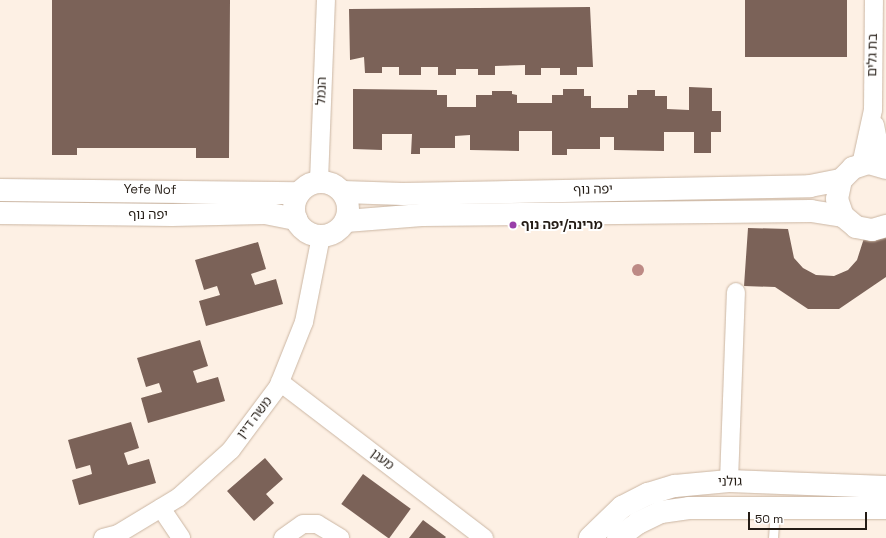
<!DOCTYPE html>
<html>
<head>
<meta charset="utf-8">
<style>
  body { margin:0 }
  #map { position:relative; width:886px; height:538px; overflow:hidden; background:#fdf0e4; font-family:"Space Grotesk","Noto Sans Hebrew",sans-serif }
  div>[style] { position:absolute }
  .building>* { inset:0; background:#7b6258; transform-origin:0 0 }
  .roads { filter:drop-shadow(0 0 1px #cbb6a3) drop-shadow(0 0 1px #cbb6a3) }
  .lane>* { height:9px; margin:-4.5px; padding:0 4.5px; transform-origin:4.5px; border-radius:4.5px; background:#fff }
  .street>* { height:18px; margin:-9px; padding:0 9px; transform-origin:9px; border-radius:9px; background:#fff }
  .secondary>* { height:22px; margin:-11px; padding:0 11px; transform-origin:11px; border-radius:11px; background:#fff }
  .secondary>.ring { margin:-11px; padding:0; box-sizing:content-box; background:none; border:22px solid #fff; border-radius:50% }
  .trees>* { width:12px; height:12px; margin:-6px; border-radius:50%; background:#bd8a85 }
  .dots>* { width:11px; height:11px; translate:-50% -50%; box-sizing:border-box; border:2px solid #fff; border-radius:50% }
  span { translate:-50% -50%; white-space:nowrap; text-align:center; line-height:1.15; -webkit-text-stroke:4px #fff; paint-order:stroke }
  .street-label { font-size:13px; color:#241c15 }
  .poi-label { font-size:13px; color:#241c15; font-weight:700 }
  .left { translate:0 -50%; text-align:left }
  .scale { position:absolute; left:748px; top:512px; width:119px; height:18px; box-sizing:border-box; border:2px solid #241c15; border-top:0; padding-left:5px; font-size:12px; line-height:14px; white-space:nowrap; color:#241c15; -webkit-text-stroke:3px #fff; paint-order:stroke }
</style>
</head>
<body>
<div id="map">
  <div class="building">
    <i style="clip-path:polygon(52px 0,230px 0,229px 158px,196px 158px,196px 148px,77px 148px,77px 155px,52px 155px)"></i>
    <i style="left:745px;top:0;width:102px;height:57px"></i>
    <i style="clip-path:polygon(590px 7px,593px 67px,577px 67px,577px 75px,560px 75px,560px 68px,541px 68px,541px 75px,525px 75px,525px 65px,495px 66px,495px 75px,478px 75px,478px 69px,456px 69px,456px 75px,438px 75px,438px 67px,421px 67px,421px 75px,399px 75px,399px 67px,382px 67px,382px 73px,365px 73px,364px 57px,350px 60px,349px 9px)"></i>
    <i style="clip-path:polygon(689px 87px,712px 88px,712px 111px,721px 111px,721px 132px,711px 132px,711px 153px,694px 153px,694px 132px,664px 132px,664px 151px,614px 150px,614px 137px,600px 137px,600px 149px,567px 149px,567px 155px,552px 155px,552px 131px,519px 131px,519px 151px,470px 150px,470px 135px,455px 136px,455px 148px,420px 148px,420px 154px,411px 154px,412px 134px,382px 134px,382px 150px,353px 149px,353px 89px,437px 90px,437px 95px,447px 95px,447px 107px,476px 107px,476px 95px,492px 95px,492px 91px,512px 91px,512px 94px,517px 95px,517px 103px,552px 103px,552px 95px,563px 95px,563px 89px,584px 89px,584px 96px,591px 96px,591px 108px,628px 108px,628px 95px,637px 95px,637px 90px,655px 90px,655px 96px,667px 96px,667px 109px,689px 110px)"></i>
    <i style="clip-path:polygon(748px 228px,788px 229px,794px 258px,803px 268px,816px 275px,834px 276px,848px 270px,857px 260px,865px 235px,886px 235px,886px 277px,839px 309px,808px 309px,775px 287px,744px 286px)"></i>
    <i style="clip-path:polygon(258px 242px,266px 269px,251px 274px,255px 285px,276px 279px,283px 304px,206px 326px,199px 301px,220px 295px,217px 286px,204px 290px,195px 260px)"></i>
    <i style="clip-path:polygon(200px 340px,208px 366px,193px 371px,197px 383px,218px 377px,225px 401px,148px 423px,141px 398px,162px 392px,159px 383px,146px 387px,137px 358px)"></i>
    <i style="clip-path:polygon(131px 422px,139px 448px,124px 453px,128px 465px,149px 459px,156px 483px,79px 505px,72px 480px,92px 474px,90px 465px,76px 469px,68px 440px)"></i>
    <i style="clip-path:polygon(265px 458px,283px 479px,266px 494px,274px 503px,254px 521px,227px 491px)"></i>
    <i style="left:363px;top:474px;width:59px;height:37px;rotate:36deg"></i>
    <i style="clip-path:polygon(423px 520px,446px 537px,445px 538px,409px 538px)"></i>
  </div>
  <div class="roads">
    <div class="lane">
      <i style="left:773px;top:538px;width:31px;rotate:-86deg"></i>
    </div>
    <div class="street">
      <i style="left:875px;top:125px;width:42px;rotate:79deg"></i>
      <i style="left:861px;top:165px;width:56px;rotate:-77.7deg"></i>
      <i style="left:873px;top:110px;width:110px;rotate:-89.5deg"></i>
      <i style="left:319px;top:181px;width:181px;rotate:-87.8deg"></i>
      <i style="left:280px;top:382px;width:257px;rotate:37.4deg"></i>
      <i style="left:729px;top:481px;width:189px;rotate:-87.9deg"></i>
      <i style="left:161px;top:508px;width:36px;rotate:56deg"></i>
      <i style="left:103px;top:538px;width:16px;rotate:-15deg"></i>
      <i style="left:118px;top:534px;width:71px;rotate:-31.2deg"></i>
      <i style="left:179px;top:497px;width:70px;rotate:-42.1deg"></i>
      <i style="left:231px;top:450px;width:79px;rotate:-53.3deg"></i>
      <i style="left:278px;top:387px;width:70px;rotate:-68.2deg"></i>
      <i style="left:304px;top:322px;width:88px;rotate:-78.8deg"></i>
      <i style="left:283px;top:538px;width:24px;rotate:-35deg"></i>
      <i style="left:303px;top:524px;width:14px"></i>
      <i style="left:317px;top:524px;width:27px;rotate:31deg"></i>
    </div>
    <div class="secondary">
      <i style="left:886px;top:168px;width:19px;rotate:-164deg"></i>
      <i style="left:868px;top:163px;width:16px;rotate:162deg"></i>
      <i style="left:853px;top:168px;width:17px;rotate:135deg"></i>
      <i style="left:841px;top:180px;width:19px;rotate:102deg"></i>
      <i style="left:837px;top:199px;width:18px;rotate:71deg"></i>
      <i style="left:843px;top:216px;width:17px;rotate:40deg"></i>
      <i style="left:856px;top:227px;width:16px;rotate:11deg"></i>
      <i style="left:872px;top:230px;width:15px;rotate:-16deg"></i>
      <i class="ring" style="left:294px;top:182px;width:32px;height:32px"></i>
      <i style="left:0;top:190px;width:299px;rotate:0.6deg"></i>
      <i style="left:343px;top:192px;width:60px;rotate:1.9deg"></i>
      <i style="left:403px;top:194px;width:407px;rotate:-1.1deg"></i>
      <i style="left:810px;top:186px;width:32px;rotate:-11deg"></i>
      <i style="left:0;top:213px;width:172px;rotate:0.7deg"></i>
      <i style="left:172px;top:215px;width:93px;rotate:-1.2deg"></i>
      <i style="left:265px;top:213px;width:32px;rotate:11deg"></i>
      <i style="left:346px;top:221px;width:76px;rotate:-4.5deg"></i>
      <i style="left:422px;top:215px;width:389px;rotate:-0.6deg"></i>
      <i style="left:811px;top:211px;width:32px;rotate:9deg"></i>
      <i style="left:590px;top:538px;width:45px;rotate:-44.1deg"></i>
      <i style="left:622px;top:507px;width:29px;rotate:-27deg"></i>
      <i style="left:648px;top:494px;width:28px;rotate:-17deg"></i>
      <i style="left:675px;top:486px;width:54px;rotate:-5.3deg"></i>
      <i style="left:729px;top:481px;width:157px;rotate:2.2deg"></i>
      <i style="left:618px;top:538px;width:25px;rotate:-37deg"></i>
      <i style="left:638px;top:523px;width:25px;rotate:-26deg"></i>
      <i style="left:661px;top:512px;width:28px;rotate:-8deg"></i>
      <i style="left:689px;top:508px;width:197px"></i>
    </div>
  </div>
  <div class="trees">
    <i style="left:638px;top:270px"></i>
  </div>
  <div class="dots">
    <i style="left:513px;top:225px;background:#993fa9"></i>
  </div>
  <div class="street-label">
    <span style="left:873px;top:55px;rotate:-89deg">בת גלים</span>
    <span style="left:322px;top:91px;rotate:-88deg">הנמל</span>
    <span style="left:150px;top:190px;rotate:1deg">Yefe Nof</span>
    <span style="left:593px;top:190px;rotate:-1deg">יפה נוף</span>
    <span style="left:148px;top:215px">יפה נוף</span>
    <span style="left:255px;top:418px;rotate:-53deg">משה דיין</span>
    <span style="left:382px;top:460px;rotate:37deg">מעגן</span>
    <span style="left:730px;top:482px;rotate:-1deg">גולני</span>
  </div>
  <div class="poi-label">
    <span class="left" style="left:521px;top:225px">מרינה/יפה נוף</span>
  </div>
  <div class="scale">50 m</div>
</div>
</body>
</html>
